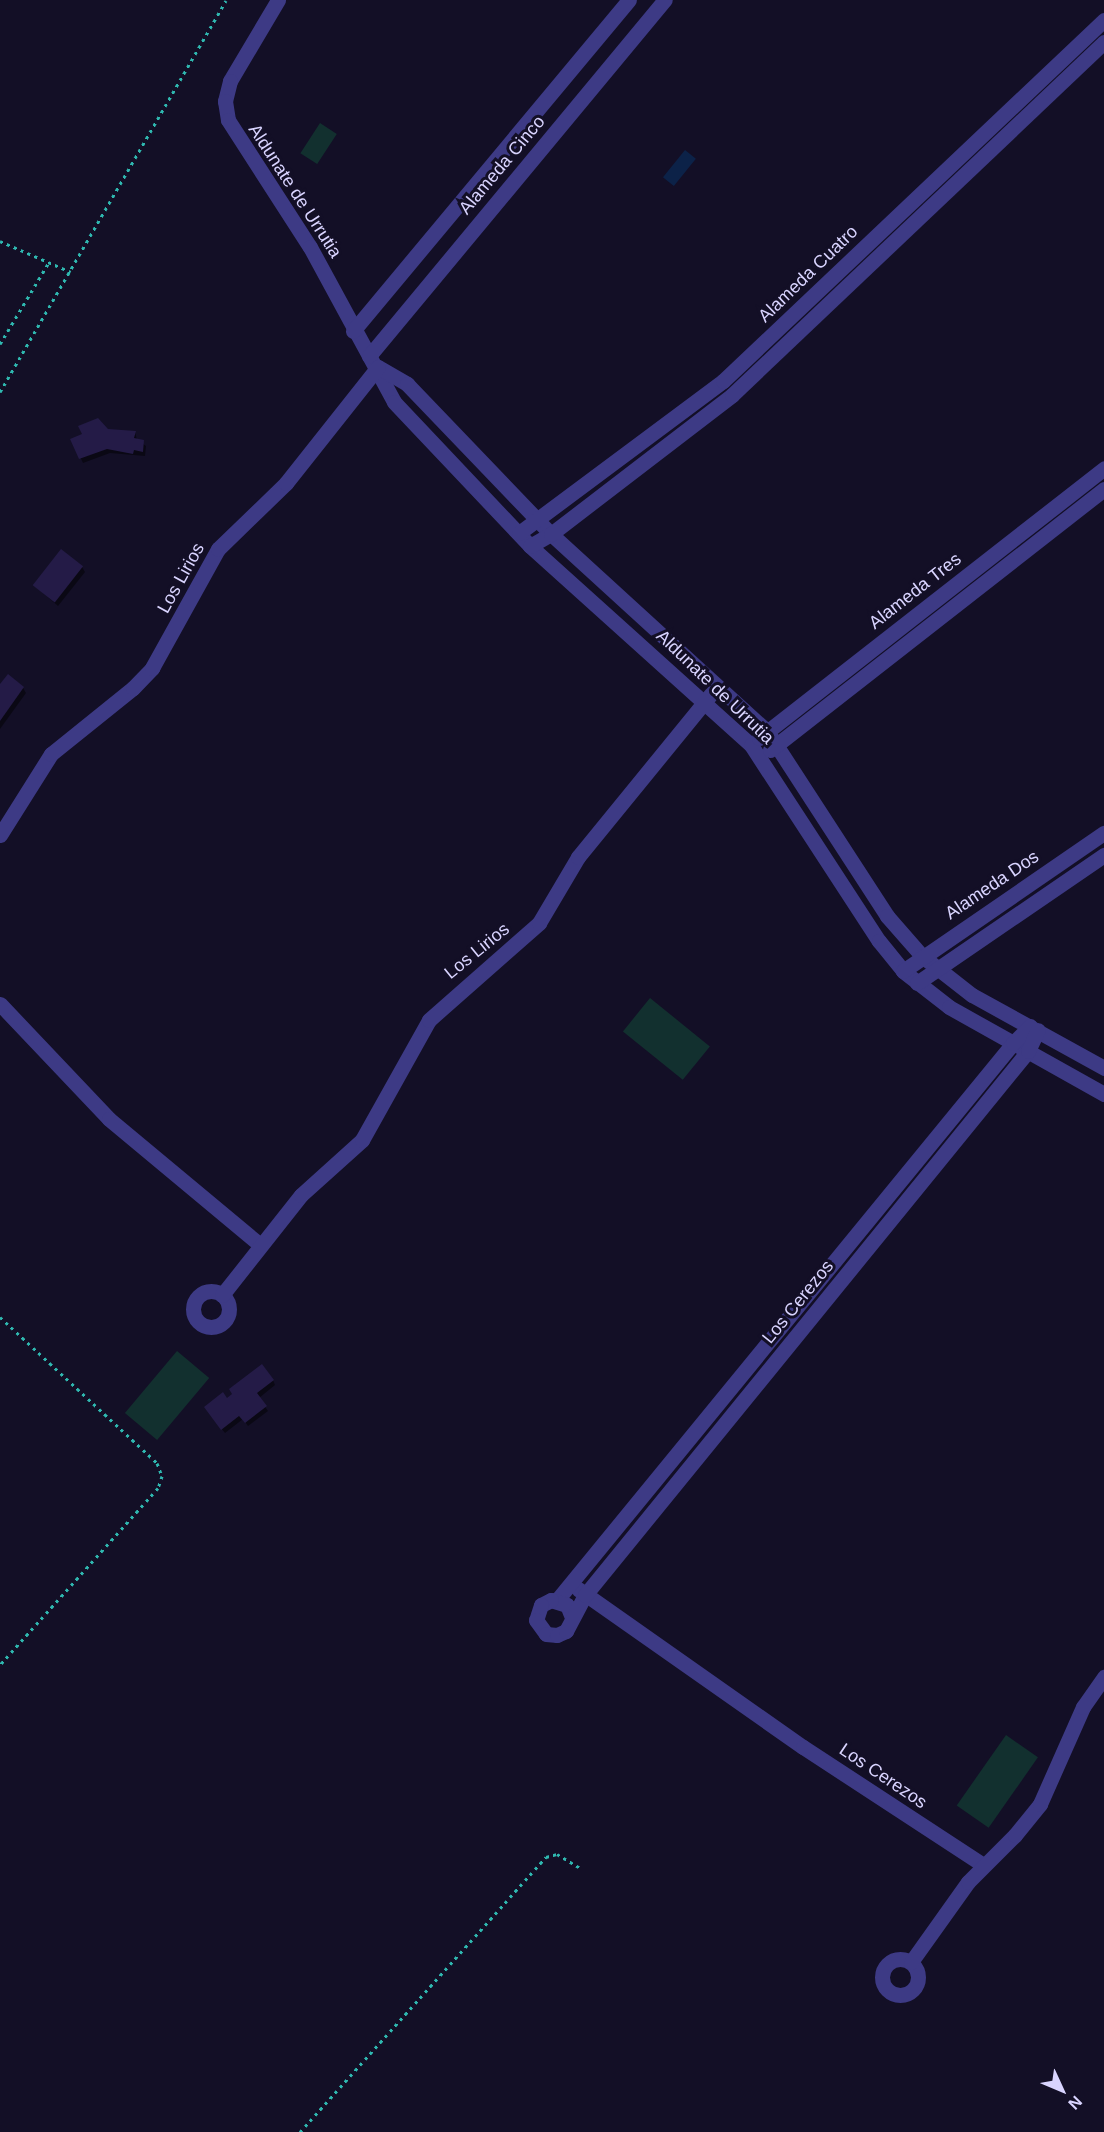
<!DOCTYPE html>
<html>
<head>
<meta charset="utf-8">
<style>
  body { margin:0 }
  #map { position:relative; width:1104px; height:2132px; overflow:hidden; background:#130f26; font-family:Helvetica,sans-serif }
  div>[style] { position:absolute }
  .green>* { inset:0; background:#12302f; transform-origin:0 0 }
  .water>* { inset:0; background:#0c2248; transform-origin:0 0 }
  .shadow>* { inset:0; background:#0007 }
  .building>* { inset:0; background:#241b47; transform-origin:0 0 }
  .path>* { height:3px; margin-top:-1.5px; transform-origin:0; background:repeating-linear-gradient(90deg,#2fb8b0 0 3px,transparent 0 7.5px) }
  .minor>* { height:15px; margin:-7.5px; padding:0 7.5px; transform-origin:7.5px; border-radius:7.5px; background:#3d3a85 }
  .minor>.ring { margin:-7.5px; padding:0; box-sizing:content-box; background:none; border:15px solid #3d3a85; border-radius:50% }
  span { translate:-50% -50%; white-space:nowrap; text-align:center; line-height:1.15; -webkit-text-stroke:6px #130f26; paint-order:stroke }
  .street-label { font-size:18px; color:#d9d4ff }
  .north { position:absolute; left:1032px; top:2060px; width:60px; height:60px; -webkit-text-stroke:4px #130f26; paint-order:stroke; rotate:134deg; font-size:16px; font-weight:700; line-height:24px; text-align:center; color:#d9d4ff }
  .north::after { content:''; display:block; margin:auto; width:21px; height:27px; background:#d9d4ff; clip-path:polygon(50% 0,100% 100%,50% 72%,0 100%) }
</style>
</head>
<body>
<div id="map">
  <div class="green">
    <i style="left:320px;top:123px;width:20px;height:36px;rotate:33deg"></i>
    <i style="left:650px;top:998px;width:77px;height:43px;rotate:39deg"></i>
    <i style="left:177px;top:1351px;width:42px;height:81px;rotate:40deg"></i>
    <i style="left:1006px;top:1735px;width:39px;height:86px;rotate:35deg"></i>
  </div>
  <div class="water">
    <i style="left:685px;top:150px;width:14px;height:35px;rotate:39deg"></i>
  </div>
  <div class="shadow">
    <i style="clip-path:polygon(107px 431px,135px 432px,137px 440px,146px 446px,145px 456px,110px 453px,83px 463px,72px 439px)"></i>
    <i style="clip-path:polygon(82px 567px,85px 572px,58px 606px,35px 586px)"></i>
    <i style="clip-path:polygon(0 685px,23px 688px,26px 693px,0 729px)"></i>
    <i style="clip-path:polygon(273px 1380px,275px 1385px,259px 1398px,268px 1411px,248px 1426px,243px 1419px,225px 1433px,208px 1412px)"></i>
  </div>
  <div class="building">
    <i style="clip-path:polygon(98px 418px,108px 429px,136px 431px,134px 438px,144px 440px,143px 452px,134px 450px,133px 454px,107px 449px,79px 459px,70px 439px,82px 434px,78px 426px)"></i>
    <i style="left:61px;top:549px;width:28px;height:46px;rotate:38deg"></i>
    <i style="clip-path:polygon(8px 674px,24px 687px,0 721px,0 684px)"></i>
    <i style="clip-path:polygon(262px 1364px,274px 1380px,257px 1393px,267px 1406px,245px 1423px,239px 1416px,221px 1430px,204px 1407px,223px 1392px,227px 1398px,232px 1394px,229px 1389px)"></i>
  </div>
  <div class="path">
    <i style="left:0;top:241px;width:77px;rotate:23.6deg"></i>
    <i style="left:0;top:344px;width:96px;rotate:-59.1deg"></i>
    <i style="left:0;top:392px;width:452px;rotate:-60deg"></i>
    <i style="left:0;top:1317px;width:214px;rotate:42.9deg"></i>
    <i style="left:157px;top:1463px;width:14px;rotate:69deg"></i>
    <i style="left:162px;top:1476px;width:13px;rotate:108deg"></i>
    <i style="left:158px;top:1488px;width:237px;rotate:131.8deg"></i>
    <i style="left:300px;top:2132px;width:369px;rotate:-48.2deg"></i>
    <i style="left:546px;top:1857px;width:11px;rotate:-15deg"></i>
    <i style="left:557px;top:1854px;width:29px;rotate:31deg"></i>
  </div>
  <div class="minor">
    <i style="left:278px;top:0;width:94px;rotate:120.7deg"></i>
    <i style="left:230px;top:81px;width:21px;rotate:104deg"></i>
    <i style="left:225px;top:101px;width:19px;rotate:81deg"></i>
    <i style="left:228px;top:120px;width:151px;rotate:57.2deg"></i>
    <i style="left:310px;top:247px;width:176px;rotate:61.5deg"></i>
    <i style="left:394px;top:402px;width:198px;rotate:46.6deg"></i>
    <i style="left:530px;top:546px;width:297px;rotate:42deg"></i>
    <i style="left:751px;top:745px;width:234px;rotate:56.9deg"></i>
    <i style="left:879px;top:941px;width:38px;rotate:51deg"></i>
    <i style="left:903px;top:971px;width:58px;rotate:38deg"></i>
    <i style="left:949px;top:1007px;width:178px;rotate:29.3deg"></i>
    <i style="left:353px;top:331px;width:431px;rotate:-50.2deg"></i>
    <i style="left:369px;top:356px;width:463px;rotate:-50.3deg"></i>
    <i style="left:378px;top:367px;width:34px;rotate:30deg"></i>
    <i style="left:407px;top:384px;width:208px;rotate:46.2deg"></i>
    <i style="left:551px;top:534px;width:292px;rotate:42.4deg"></i>
    <i style="left:767px;top:731px;width:221px;rotate:57deg"></i>
    <i style="left:887px;top:916px;width:53px;rotate:48.8deg"></i>
    <i style="left:922px;top:956px;width:63px;rotate:38deg"></i>
    <i style="left:972px;top:995px;width:151px;rotate:28.9deg"></i>
    <i style="left:519px;top:533px;width:254px;rotate:-36.7deg"></i>
    <i style="left:723px;top:381px;width:525px;rotate:-43.46deg"></i>
    <i style="left:530px;top:546px;width:24px;rotate:-30deg"></i>
    <i style="left:551px;top:534px;width:228px;rotate:-37.5deg"></i>
    <i style="left:732px;top:395px;width:513px;rotate:-43.5deg"></i>
    <i style="left:759px;top:738px;width:438px;rotate:-38deg"></i>
    <i style="left:770px;top:750px;width:424px;rotate:-38deg"></i>
    <i style="left:0;top:835px;width:96px;rotate:-57.8deg"></i>
    <i style="left:51px;top:754px;width:105px;rotate:-38.8deg"></i>
    <i style="left:133px;top:688px;width:28px;rotate:-46deg"></i>
    <i style="left:152px;top:668px;width:136px;rotate:-61deg"></i>
    <i style="left:218px;top:549px;width:95px;rotate:-44.1deg"></i>
    <i style="left:286px;top:483px;width:148px;rotate:-51.6deg"></i>
    <i style="left:903px;top:971px;width:244px;rotate:-34.5deg"></i>
    <i style="left:917px;top:983px;width:227px;rotate:-34.4deg"></i>
    <i style="left:0;top:1004px;width:158px;rotate:46.5deg"></i>
    <i style="left:109px;top:1119px;width:197px;rotate:39.8deg"></i>
    <i class="ring" style="left:193px;top:1291px;width:21px;height:21px"></i>
    <i style="left:222px;top:1295px;width:127px;rotate:-51.7deg"></i>
    <i style="left:301px;top:1195px;width:82px;rotate:-42deg"></i>
    <i style="left:362px;top:1140px;width:137px;rotate:-60.8deg"></i>
    <i style="left:429px;top:1020px;width:147px;rotate:-41.4deg"></i>
    <i style="left:539px;top:923px;width:77px;rotate:-59.4deg"></i>
    <i style="left:578px;top:857px;width:210px;rotate:-50.8deg"></i>
    <i style="left:578px;top:1589px;width:275px;rotate:35.1deg"></i>
    <i style="left:803px;top:1747px;width:215px;rotate:33.2deg"></i>
    <i style="left:557px;top:1600px;width:720px;rotate:-50.69deg"></i>
    <i style="left:1013px;top:1043px;width:24px;rotate:-45deg"></i>
    <i style="left:571px;top:1615px;width:11px;rotate:-112deg"></i>
    <i style="left:567px;top:1605px;width:17px;rotate:-163deg"></i>
    <i style="left:551px;top:1600px;width:11px;rotate:153deg"></i>
    <i style="left:541px;top:1605px;width:16px;rotate:108deg"></i>
    <i style="left:536px;top:1620px;width:17px;rotate:54deg"></i>
    <i style="left:546px;top:1634px;width:11px;rotate:5deg"></i>
    <i style="left:557px;top:1635px;width:10px;rotate:-24deg"></i>
    <i style="left:566px;top:1631px;width:41px;rotate:-62.2deg"></i>
    <i style="left:585px;top:1595px;width:702px;rotate:-50.84deg"></i>
    <i style="left:1028px;top:1051px;width:23px;rotate:-65deg"></i>
    <i class="ring" style="left:882px;top:1959px;width:21px;height:21px"></i>
    <i style="left:911px;top:1962px;width:98px;rotate:-54.5deg"></i>
    <i style="left:968px;top:1882px;width:66px;rotate:-45deg"></i>
    <i style="left:1015px;top:1835px;width:40px;rotate:-51deg"></i>
    <i style="left:1040px;top:1804px;width:106px;rotate:-66.1deg"></i>
    <i style="left:1083px;top:1707px;width:37px;rotate:-55deg"></i>
  </div>
  <div class="street-label">
    <span style="left:502px;top:165px;rotate:-50deg">Alameda Cinco</span>
    <span style="left:295px;top:191px;rotate:57deg">Aldunate de Urrutia</span>
    <span style="left:808px;top:274px;rotate:-44deg">Alameda Cuatro</span>
    <span style="left:181px;top:578px;rotate:-61deg">Los Lirios</span>
    <span style="left:915px;top:591px;rotate:-38deg">Alameda Tres</span>
    <span style="left:715px;top:687px;rotate:44deg">Aldunate de Urrutia</span>
    <span style="left:992px;top:885px;rotate:-34deg">Alameda Dos</span>
    <span style="left:477px;top:951px;rotate:-39deg">Los Lirios</span>
    <span style="left:798px;top:1302px;rotate:-51deg">Los Cerezos</span>
    <span style="left:883px;top:1776px;rotate:34deg">Los Cerezos</span>
  </div>
  <div class="north">N</div>
</div>
</body>
</html>
